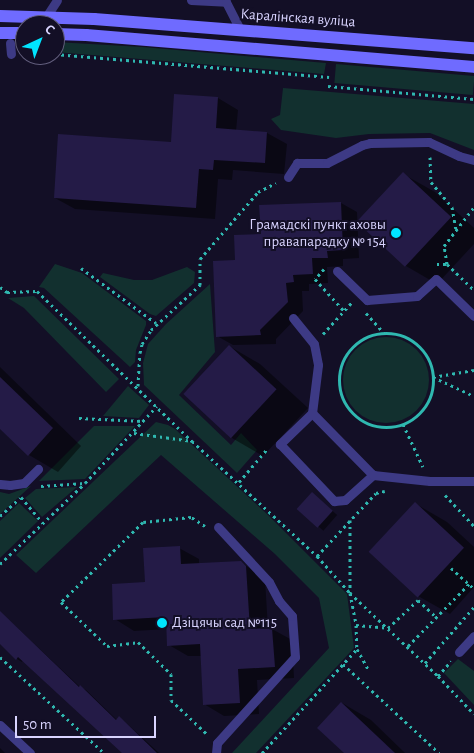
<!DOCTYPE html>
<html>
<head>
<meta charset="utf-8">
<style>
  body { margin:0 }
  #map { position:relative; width:474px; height:753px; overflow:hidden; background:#130f26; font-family:"Alegreya Sans",sans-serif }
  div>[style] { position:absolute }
  .green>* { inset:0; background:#12302f; transform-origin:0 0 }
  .round { border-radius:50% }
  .shadow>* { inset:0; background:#0007; transform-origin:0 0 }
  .building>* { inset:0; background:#241b47; transform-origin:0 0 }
  .path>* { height:3px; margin-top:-1.5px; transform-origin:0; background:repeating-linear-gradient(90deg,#2fb8b0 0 2.5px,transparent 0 6.5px) }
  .path>.ring { margin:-1.5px; padding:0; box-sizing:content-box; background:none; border:3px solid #2fb8b0; border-radius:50% }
  .service>* { height:9px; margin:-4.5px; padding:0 4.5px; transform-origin:4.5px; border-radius:4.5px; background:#3d3a85 }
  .secondary>* { height:12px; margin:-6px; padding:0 6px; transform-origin:6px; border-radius:6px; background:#6f6bff }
  .dots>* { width:14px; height:14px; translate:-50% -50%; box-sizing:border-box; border:2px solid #130f26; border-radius:50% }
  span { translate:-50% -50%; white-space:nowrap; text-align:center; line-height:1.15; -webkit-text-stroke:4px #130f26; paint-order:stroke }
  .street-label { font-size:15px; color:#d9d4ff }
  .poi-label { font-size:15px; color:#d9d4ff }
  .right { translate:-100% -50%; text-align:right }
  .left { translate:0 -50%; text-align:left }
  .north { position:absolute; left:15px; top:15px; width:50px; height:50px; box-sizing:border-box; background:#130f26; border:1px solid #625e7d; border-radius:50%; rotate:43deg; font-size:14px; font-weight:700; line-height:20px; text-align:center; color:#d9d4ff }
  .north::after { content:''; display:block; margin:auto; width:18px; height:22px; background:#00e5ff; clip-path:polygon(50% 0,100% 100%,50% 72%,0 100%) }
  .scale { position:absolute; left:15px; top:716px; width:141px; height:22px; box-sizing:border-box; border:2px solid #d9d4ff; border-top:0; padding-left:6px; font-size:15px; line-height:18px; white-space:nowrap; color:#d9d4ff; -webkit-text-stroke:4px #130f26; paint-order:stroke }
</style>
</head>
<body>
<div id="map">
  <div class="green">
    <i style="clip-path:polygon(55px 42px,143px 47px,326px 63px,324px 74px,55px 52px)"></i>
    <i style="left:336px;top:64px;width:139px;height:19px;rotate:5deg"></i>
    <i style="clip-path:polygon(283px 88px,474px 104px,474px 150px,430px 133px,369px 134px,336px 138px,281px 130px,271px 119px,280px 115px)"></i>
    <i style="clip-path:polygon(55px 264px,82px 273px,146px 321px,146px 325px,136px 350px,135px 362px,130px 367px,44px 288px,39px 287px)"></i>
    <i style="clip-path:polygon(187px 267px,195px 272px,194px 283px,156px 316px,150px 314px,100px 277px,103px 273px,134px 280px,152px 280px)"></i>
    <i style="clip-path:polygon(210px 284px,215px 352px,179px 395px,231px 445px,241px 433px,257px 450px,237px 473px,144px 385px,143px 363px,148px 344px,166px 324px)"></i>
    <i style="clip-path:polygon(34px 296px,119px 379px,106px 392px,24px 308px,8px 298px)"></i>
    <i class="round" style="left:343px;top:337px;width:86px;height:86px"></i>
    <i style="clip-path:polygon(128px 386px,149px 405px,139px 418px,103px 416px)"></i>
    <i style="clip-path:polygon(156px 422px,168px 425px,175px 429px,268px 515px,347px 594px,354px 648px,256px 753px,232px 753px,329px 648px,319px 598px,275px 554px,161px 455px,36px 573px,16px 555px)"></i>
    <i style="clip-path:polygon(94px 426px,135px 426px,85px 479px,39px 481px)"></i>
    <i style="clip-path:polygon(31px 486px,0 514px,0 492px,9px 494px)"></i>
    <i style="clip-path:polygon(77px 487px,42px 517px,25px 498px,36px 489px)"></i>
    <i style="clip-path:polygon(19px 503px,38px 521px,0 558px,0 521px)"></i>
    <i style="clip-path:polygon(458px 659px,474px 671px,474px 705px,444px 673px)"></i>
  </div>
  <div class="shadow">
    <i style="clip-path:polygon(218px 98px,238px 110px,236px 131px,267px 133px,287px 144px,284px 174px,233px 170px,232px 180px,218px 179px,215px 219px,75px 209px,55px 198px,172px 143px)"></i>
    <i style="clip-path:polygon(403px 174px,435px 192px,474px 228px,474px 244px,437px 284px,406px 266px)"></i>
    <i style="clip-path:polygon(341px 203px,357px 212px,359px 258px,343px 259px,343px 266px,327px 267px,328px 283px,309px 284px,309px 291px,302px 291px,303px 311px,276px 339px,276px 344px,233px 345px,217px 336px,237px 261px,262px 235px)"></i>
    <i style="clip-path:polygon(229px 346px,260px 364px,308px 408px,263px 456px,232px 438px,184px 394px)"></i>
    <i style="clip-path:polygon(0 367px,81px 446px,58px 472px,29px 455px,0 427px)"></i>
    <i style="left:313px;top:494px;width:32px;height:21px;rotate:41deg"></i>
    <i style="clip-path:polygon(416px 504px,447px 522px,474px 547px,474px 587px,450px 614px,418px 596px)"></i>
    <i style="clip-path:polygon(179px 548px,199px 559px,199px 564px,241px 562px,265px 579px,268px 629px,272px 629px,292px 640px,294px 678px,257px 680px,259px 714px,224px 716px,204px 704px,201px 656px,188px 656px,169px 645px,168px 629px,134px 631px,115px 619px)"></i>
    <i style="clip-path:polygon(0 618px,11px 622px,80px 687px,86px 690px,117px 720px,119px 718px,124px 721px,159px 753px,125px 753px,23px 660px,22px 662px,17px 659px,0 643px)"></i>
    <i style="clip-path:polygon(342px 703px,371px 720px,405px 753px,346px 753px)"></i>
    <i style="clip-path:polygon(0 748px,5px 753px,0 753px)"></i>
  </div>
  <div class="building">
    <i style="clip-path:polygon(174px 94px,218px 97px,216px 128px,267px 132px,265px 163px,214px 160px,213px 170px,199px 169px,196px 208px,54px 198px,58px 134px,171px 142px)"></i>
    <i style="left:403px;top:172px;width:66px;height:68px;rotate:43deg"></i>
    <i style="clip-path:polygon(341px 202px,343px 250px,327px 251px,328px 258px,312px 258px,313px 274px,293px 275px,294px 282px,286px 283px,288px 302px,260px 330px,261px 335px,216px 337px,213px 261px,235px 260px,234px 235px,261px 234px,259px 205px)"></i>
    <i style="left:229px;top:345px;width:65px;height:67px;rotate:43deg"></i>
    <i style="clip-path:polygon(0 377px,53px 428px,28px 456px,0 429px)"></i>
    <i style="left:312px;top:492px;width:28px;height:23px;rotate:42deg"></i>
    <i style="left:415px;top:502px;width:67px;height:68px;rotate:43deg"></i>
    <i style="clip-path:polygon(180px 546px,181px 564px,241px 561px,246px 566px,250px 629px,272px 628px,275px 667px,238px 669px,240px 703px,203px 705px,200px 644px,167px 646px,166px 617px,113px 620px,112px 584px,145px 582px,143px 548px)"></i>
    <i style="clip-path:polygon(0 611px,79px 687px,80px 685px,116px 720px,119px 716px,157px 753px,122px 753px,18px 657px,16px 660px,0 644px)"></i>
    <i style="clip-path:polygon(341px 702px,395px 753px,344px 753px,317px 728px)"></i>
  </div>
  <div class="path">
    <i style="left:55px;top:54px;width:275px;rotate:4.8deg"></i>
    <i style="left:328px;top:86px;width:147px;rotate:5.1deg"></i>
    <i style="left:430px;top:157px;width:25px;rotate:88deg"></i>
    <i style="left:431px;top:182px;width:33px;rotate:50deg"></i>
    <i style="left:452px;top:207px;width:23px;rotate:80deg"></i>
    <i style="left:437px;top:264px;width:10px"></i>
    <i style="left:447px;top:264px;width:37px;rotate:44deg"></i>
    <i style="left:447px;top:264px;width:18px;rotate:-99deg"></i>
    <i style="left:444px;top:246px;width:49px;rotate:-52.4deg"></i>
    <i style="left:81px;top:268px;width:93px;rotate:36.3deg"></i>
    <i style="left:324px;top:269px;width:13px;rotate:132deg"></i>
    <i style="left:315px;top:279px;width:43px;rotate:47.8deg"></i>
    <i style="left:0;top:287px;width:9px;rotate:36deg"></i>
    <i style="left:7px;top:292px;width:30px;rotate:-2deg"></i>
    <i style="left:37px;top:291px;width:216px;rotate:44.1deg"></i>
    <i style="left:192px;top:441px;width:170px;rotate:42.6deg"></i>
    <i style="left:317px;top:556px;width:50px;rotate:48.3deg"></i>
    <i style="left:350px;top:593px;width:121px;rotate:43.3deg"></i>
    <i style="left:438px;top:676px;width:52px;rotate:46.5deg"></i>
    <i style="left:366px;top:313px;width:27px;rotate:48deg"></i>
    <i class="ring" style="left:339px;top:333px;width:91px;height:91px"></i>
    <i style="left:323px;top:334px;width:43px;rotate:-47.8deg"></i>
    <i style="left:474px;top:370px;width:42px;rotate:170.3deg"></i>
    <i style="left:433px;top:377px;width:45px;rotate:24.9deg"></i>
    <i style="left:138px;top:386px;width:33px;rotate:-87deg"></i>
    <i style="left:140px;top:353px;width:9px;rotate:-77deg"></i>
    <i style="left:142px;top:344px;width:17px;rotate:-57deg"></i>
    <i style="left:151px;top:330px;width:67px;rotate:-42.6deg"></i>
    <i style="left:200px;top:285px;width:26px;rotate:-90deg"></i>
    <i style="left:200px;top:259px;width:89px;rotate:-49.1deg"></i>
    <i style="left:258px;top:192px;width:20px;rotate:-27deg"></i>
    <i style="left:79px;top:418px;width:64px;rotate:2.7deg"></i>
    <i style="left:403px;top:424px;width:47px;rotate:65.1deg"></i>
    <i style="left:134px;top:433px;width:59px;rotate:7.9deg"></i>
    <i style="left:239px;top:482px;width:45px;rotate:-49.5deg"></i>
    <i style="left:41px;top:486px;width:44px;rotate:-3.9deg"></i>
    <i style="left:445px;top:495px;width:42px;rotate:46.9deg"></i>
    <i style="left:21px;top:497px;width:34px;rotate:50deg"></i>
    <i style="left:0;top:516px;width:27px;rotate:-42deg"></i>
    <i style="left:350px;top:520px;width:73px;rotate:90deg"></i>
    <i style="left:350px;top:593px;width:33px;rotate:79deg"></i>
    <i style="left:356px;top:625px;width:32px;rotate:5deg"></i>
    <i style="left:388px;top:628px;width:41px;rotate:-43deg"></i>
    <i style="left:418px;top:600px;width:25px;rotate:43deg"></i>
    <i style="left:205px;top:526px;width:17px;rotate:-147deg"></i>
    <i style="left:191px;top:517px;width:48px;rotate:174.1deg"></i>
    <i style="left:143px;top:522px;width:115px;rotate:135.7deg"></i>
    <i style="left:61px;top:602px;width:64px;rotate:43.7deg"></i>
    <i style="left:107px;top:646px;width:31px;rotate:-7deg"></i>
    <i style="left:138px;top:642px;width:46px;rotate:44.1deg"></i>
    <i style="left:171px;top:674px;width:26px;rotate:90deg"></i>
    <i style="left:171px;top:700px;width:50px;rotate:43.4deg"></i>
    <i style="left:317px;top:556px;width:86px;rotate:-46.9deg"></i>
    <i style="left:376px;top:493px;width:9px;rotate:-13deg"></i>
    <i style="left:0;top:564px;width:117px;rotate:-43.6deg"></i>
    <i style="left:85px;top:483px;width:105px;rotate:-46.9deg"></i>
    <i style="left:451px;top:568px;width:31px;rotate:42deg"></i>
    <i style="left:356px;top:625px;width:24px;rotate:88deg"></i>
    <i style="left:357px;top:649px;width:25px;rotate:61deg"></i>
    <i style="left:408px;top:646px;width:87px;rotate:-45.5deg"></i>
    <i style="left:0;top:657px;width:142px;rotate:42.7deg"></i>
    <i style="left:425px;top:663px;width:74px;rotate:-48.8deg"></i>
    <i style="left:343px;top:664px;width:131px;rotate:42.8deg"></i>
    <i style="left:438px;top:676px;width:20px;rotate:-49deg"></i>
    <i style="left:262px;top:753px;width:141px;rotate:-47.6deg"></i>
  </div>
  <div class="service">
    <i style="left:191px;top:0;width:35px;rotate:3deg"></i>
    <i style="left:226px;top:2px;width:31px;rotate:63deg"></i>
    <i style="left:46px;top:17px;width:20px;rotate:-57deg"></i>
    <i style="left:10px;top:43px;width:11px;rotate:85deg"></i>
    <i style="left:288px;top:177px;width:17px;rotate:-57deg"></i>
    <i style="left:297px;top:163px;width:30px"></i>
    <i style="left:327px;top:163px;width:39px;rotate:-27deg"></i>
    <i style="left:362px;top:145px;width:8px;rotate:-14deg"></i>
    <i style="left:370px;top:143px;width:59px;rotate:-1deg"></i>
    <i style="left:429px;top:142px;width:33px;rotate:25deg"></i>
    <i style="left:459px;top:156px;width:16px;rotate:15deg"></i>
    <i style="left:337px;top:271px;width:42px;rotate:44deg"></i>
    <i style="left:367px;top:300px;width:50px;rotate:-4.6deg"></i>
    <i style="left:417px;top:296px;width:25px;rotate:-42deg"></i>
    <i style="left:436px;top:279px;width:53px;rotate:44.2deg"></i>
    <i style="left:293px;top:318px;width:33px;rotate:51deg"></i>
    <i style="left:314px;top:344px;width:21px;rotate:79deg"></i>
    <i style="left:318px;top:365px;width:48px;rotate:97.1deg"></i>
    <i style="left:312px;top:413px;width:45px;rotate:135.9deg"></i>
    <i style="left:280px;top:444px;width:79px;rotate:46.5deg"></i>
    <i style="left:334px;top:501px;width:11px;rotate:-5deg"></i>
    <i style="left:345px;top:500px;width:38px;rotate:-42deg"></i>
    <i style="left:312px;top:413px;width:87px;rotate:45.5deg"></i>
    <i style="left:373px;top:475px;width:57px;rotate:6deg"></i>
    <i style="left:430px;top:481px;width:44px"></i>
    <i style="left:0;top:484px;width:10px;rotate:6deg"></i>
    <i style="left:10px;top:485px;width:14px;rotate:-8deg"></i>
    <i style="left:24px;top:483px;width:20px;rotate:-45deg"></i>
    <i style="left:459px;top:652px;width:22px;rotate:-47deg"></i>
    <i style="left:0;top:725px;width:41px;rotate:43deg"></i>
    <i style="left:216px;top:753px;width:10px;rotate:-84deg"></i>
    <i style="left:217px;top:743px;width:116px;rotate:-47.8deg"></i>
    <i style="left:295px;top:657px;width:41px;rotate:-94.2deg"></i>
    <i style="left:292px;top:616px;width:20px;rotate:-131deg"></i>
    <i style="left:279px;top:601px;width:21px;rotate:-118deg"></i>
    <i style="left:269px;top:582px;width:75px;rotate:-132.8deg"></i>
  </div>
  <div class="secondary">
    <i style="left:0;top:16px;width:94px;rotate:1.8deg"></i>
    <i style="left:94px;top:19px;width:381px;rotate:4.4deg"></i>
    <i style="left:0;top:33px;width:25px"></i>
    <i style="left:55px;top:34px;width:31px;rotate:2deg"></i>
    <i style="left:86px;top:35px;width:389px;rotate:4.7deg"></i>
  </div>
  <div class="dots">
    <i style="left:396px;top:233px;background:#00e5ff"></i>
    <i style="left:162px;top:623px;background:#00e5ff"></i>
  </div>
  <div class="street-label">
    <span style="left:298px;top:18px;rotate:4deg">Каралінская вуліца</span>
  </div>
  <div class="poi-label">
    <span class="right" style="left:386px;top:233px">Грамадскі пункт аховы<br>правапарадку № 154</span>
    <span class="left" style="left:172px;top:623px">Дзіцячы сад №115</span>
  </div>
  <div class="north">С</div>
  <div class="scale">50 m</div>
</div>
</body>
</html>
